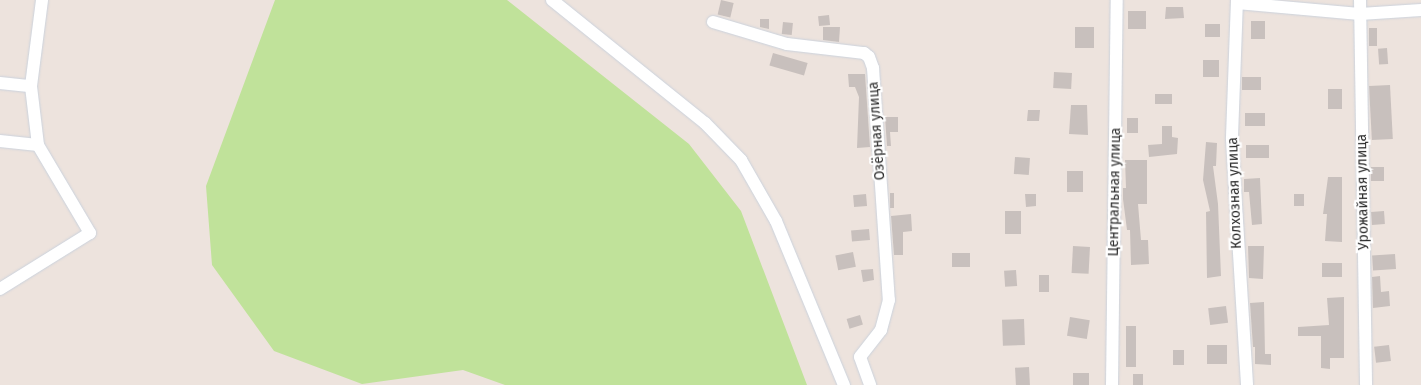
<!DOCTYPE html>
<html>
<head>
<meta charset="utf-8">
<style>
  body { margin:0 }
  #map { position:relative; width:1421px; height:385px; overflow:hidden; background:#ede3dd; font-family:"Fira Sans",sans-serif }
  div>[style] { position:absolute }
  .green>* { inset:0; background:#c0e29a }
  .building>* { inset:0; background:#c8c0bd; transform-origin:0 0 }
  .roads { filter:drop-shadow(0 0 1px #cbd2dc) drop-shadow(0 0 1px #cbd2dc) }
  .street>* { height:12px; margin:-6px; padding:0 6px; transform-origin:6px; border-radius:6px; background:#fff }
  span { translate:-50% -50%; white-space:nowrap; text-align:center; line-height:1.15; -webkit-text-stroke:4.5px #fff; paint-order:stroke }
  .street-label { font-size:14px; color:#2b2b2b }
</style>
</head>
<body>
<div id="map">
  <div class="green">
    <i style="clip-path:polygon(275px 0,507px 0,689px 144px,741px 211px,807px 385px,505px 385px,463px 370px,362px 384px,274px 351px,212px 265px,206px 186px)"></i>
  </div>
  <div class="building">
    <i style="left:721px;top:0;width:13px;height:15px;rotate:13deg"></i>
    <i style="clip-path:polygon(1166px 7px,1183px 7px,1184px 18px,1165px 19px)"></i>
    <i style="left:1128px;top:11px;width:18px;height:18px"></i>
    <i style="left:829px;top:15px;width:10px;height:11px;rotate:84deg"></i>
    <i style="clip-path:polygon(760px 19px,769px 19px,769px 29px,760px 27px)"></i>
    <i style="left:1251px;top:21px;width:14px;height:18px"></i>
    <i style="left:783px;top:22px;width:10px;height:12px;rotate:6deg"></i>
    <i style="left:1205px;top:24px;width:15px;height:13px"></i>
    <i style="clip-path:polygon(823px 27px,840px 27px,839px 42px,823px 40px)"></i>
    <i style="left:1075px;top:27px;width:19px;height:21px"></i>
    <i style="left:1369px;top:28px;width:8px;height:18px"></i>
    <i style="left:1387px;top:48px;width:16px;height:9px;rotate:86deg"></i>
    <i style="left:773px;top:53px;width:36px;height:13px;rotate:16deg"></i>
    <i style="left:1219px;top:60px;width:17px;height:16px;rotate:90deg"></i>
    <i style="left:1054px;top:72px;width:18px;height:16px;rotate:3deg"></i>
    <i style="clip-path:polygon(848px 74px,865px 74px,870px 147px,857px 148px,859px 97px,855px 87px,849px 87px)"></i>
    <i style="left:1261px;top:77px;width:13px;height:19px;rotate:90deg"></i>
    <i style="left:1390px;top:85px;width:54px;height:21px;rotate:87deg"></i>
    <i style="left:1328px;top:89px;width:14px;height:20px"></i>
    <i style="left:1155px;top:94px;width:17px;height:10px"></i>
    <i style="clip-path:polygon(1071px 105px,1087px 105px,1088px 135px,1069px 134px)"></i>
    <i style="clip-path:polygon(1028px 110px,1040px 110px,1039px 121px,1027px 121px)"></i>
    <i style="left:1265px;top:113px;width:13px;height:20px;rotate:90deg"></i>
    <i style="clip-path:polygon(885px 117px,898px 117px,898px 132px,890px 132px,891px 146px,887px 146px)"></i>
    <i style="left:1127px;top:118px;width:11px;height:15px"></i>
    <i style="clip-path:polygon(1162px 126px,1172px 126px,1172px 137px,1178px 138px,1177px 154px,1149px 157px,1148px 145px,1162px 144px)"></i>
    <i style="clip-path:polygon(1206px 142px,1217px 143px,1216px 166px,1213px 166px,1218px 204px,1221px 276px,1207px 278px,1206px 212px,1210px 211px,1203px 180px)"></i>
    <i style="left:1269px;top:145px;width:13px;height:23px;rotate:90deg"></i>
    <i style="left:1015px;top:157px;width:15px;height:17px;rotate:4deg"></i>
    <i style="clip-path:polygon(1125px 160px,1147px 160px,1147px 204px,1138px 204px,1141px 240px,1148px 240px,1149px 264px,1131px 265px,1130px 230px,1127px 230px,1123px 199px,1123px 188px,1126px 188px)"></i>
    <i style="left:1371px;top:167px;width:13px;height:14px"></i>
    <i style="left:1067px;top:171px;width:16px;height:21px"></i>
    <i style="clip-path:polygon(1328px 177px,1342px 177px,1342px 242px,1325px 241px,1327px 214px,1323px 214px)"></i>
    <i style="clip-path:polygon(1260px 178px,1262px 224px,1252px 225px,1249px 192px,1244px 192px,1244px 179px)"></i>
    <i style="left:890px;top:193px;width:4px;height:15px"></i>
    <i style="left:866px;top:194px;width:12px;height:13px;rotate:85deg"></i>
    <i style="clip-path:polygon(1025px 194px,1036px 194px,1036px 206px,1026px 207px)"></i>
    <i style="left:1294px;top:194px;width:10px;height:12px"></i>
    <i style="left:1005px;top:211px;width:16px;height:23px"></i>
    <i style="left:1384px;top:211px;width:13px;height:13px;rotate:86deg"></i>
    <i style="clip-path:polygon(911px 214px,912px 231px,903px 232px,903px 255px,894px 255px,891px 216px)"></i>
    <i style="left:869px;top:229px;width:11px;height:18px;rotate:85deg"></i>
    <i style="left:1073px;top:246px;width:17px;height:27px;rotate:3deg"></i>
    <i style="clip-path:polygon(1248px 246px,1264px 246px,1263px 279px,1249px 278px)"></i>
    <i style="left:853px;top:252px;width:15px;height:18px;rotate:79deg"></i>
    <i style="left:970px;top:253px;width:14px;height:18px;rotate:90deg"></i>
    <i style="left:1395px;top:254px;width:15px;height:23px;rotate:86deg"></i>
    <i style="left:1322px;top:263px;width:20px;height:14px"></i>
    <i style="clip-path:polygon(873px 269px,874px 280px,863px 282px,861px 270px)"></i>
    <i style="left:1016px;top:270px;width:16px;height:12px;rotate:86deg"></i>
    <i style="left:1039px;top:275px;width:10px;height:17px"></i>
    <i style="clip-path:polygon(1380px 276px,1381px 292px,1389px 291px,1390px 306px,1373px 308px,1372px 277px)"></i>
    <i style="clip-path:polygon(1344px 297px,1344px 358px,1330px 358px,1330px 369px,1321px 368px,1321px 336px,1298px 336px,1298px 327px,1329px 325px,1327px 298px)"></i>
    <i style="clip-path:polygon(1264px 302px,1265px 354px,1271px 354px,1271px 365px,1255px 364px,1255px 347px,1253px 347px,1250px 303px)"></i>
    <i style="left:1226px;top:306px;width:17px;height:18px;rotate:83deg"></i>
    <i style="left:860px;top:315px;width:10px;height:14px;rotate:73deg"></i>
    <i style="left:1070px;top:317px;width:20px;height:19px;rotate:9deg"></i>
    <i style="left:1024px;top:319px;width:26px;height:22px;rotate:88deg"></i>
    <i style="left:1126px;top:326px;width:10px;height:41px"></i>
    <i style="left:1227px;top:345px;width:19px;height:20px;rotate:90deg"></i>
    <i style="left:1389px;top:345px;width:16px;height:15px;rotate:83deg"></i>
    <i style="left:1173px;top:350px;width:11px;height:15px"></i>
    <i style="left:1029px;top:367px;width:18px;height:14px;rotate:87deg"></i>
    <i style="left:1073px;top:373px;width:16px;height:12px"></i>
    <i style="left:1133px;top:374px;width:10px;height:11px"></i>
  </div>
  <div class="roads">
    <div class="street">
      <i style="left:552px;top:0;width:196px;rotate:38.8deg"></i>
      <i style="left:705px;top:123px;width:52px;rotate:45.8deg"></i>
      <i style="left:741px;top:160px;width:70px;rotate:60.2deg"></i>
      <i style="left:776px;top:221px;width:178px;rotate:67.5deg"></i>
      <i style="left:1237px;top:0;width:139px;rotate:92.1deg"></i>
      <i style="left:1232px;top:139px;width:246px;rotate:86.5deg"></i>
      <i style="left:1360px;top:0;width:385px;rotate:89.1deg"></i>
      <i style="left:1237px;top:3px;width:123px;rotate:5.1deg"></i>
      <i style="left:1360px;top:14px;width:61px;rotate:-3.8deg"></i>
      <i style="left:713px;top:22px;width:77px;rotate:16.6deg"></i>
      <i style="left:787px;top:44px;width:78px;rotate:6.7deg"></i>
      <i style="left:864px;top:53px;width:6px;rotate:39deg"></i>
      <i style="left:869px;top:57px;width:12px;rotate:70deg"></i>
      <i style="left:873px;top:68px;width:233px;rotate:86.1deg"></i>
      <i style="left:889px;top:300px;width:31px;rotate:105deg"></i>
      <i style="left:881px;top:330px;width:34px;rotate:128deg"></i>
      <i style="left:860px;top:357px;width:30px;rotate:70deg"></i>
      <i style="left:0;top:83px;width:31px;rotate:6deg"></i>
      <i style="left:0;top:141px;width:38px;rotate:6deg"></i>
      <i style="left:0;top:289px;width:106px;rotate:-31.9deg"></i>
      <i style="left:90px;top:233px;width:102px;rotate:-120.6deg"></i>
      <i style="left:38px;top:145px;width:59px;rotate:-96.8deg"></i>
      <i style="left:31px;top:86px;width:87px;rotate:-82.7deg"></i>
      <i style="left:1112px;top:385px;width:385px;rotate:-89.3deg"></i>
    </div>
  </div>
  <div class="street-label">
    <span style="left:877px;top:131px;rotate:-94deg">Озёрная улица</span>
    <span style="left:1115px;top:192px;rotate:-89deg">Центральная улица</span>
    <span style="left:1363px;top:192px;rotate:-91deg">Урожайная улица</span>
    <span style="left:1235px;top:193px;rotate:-92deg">Колхозная улица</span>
  </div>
</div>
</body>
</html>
